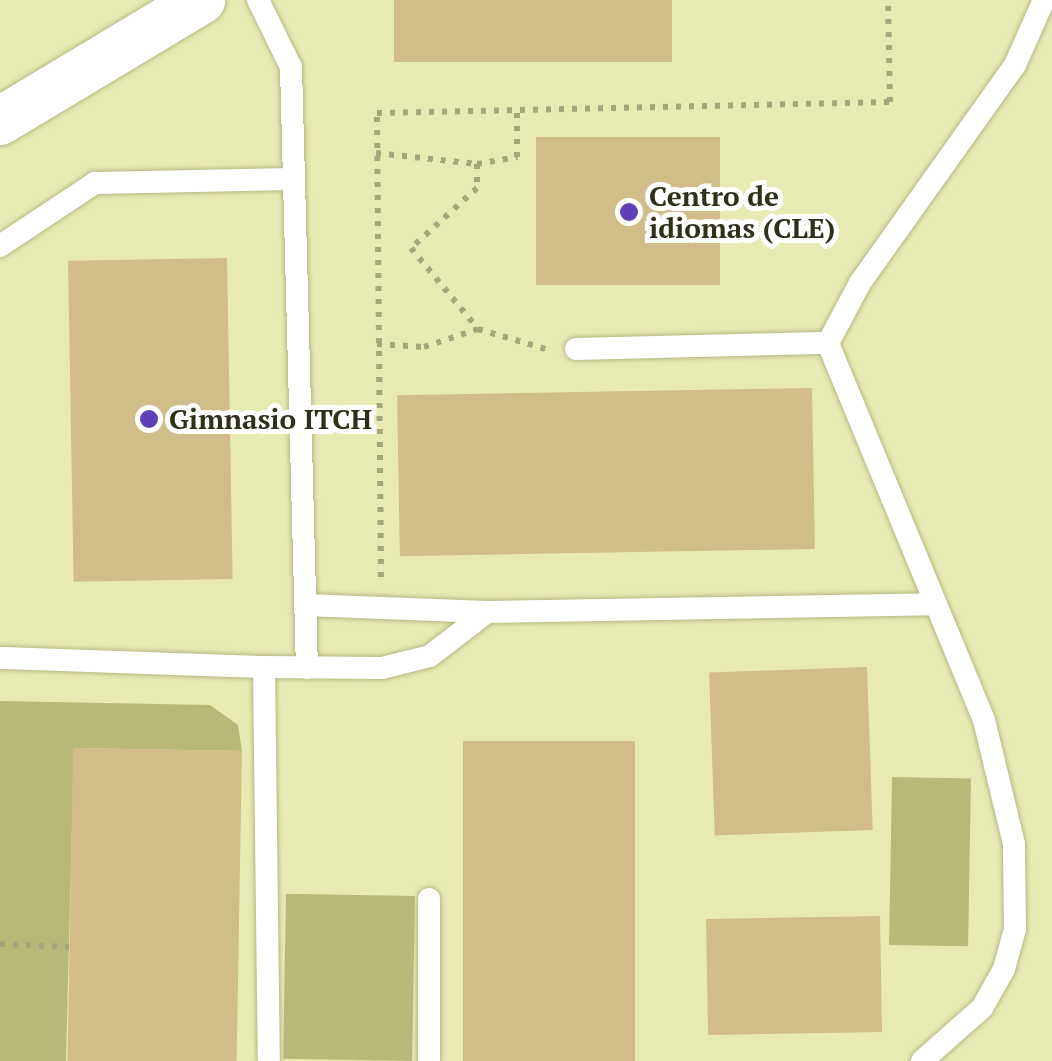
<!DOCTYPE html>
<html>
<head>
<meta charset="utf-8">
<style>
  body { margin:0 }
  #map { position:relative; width:1052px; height:1061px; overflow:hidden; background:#e8eab4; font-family:"PT Serif",serif }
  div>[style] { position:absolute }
  .green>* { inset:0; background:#b8b978; transform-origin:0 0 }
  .building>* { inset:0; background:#d0bd8a; transform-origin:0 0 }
  .path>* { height:6px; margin-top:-3px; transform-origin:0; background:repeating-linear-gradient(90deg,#a5a67c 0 5px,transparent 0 13px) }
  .roads { filter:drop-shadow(0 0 2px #b6b884) drop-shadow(0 0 2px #b6b884) }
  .service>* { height:22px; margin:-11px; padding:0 11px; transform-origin:11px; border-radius:11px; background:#fff }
  .minor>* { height:48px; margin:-24px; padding:0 24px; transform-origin:24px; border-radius:24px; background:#fff }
  .dots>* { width:28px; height:28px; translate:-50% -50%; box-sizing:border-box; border:5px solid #fff; border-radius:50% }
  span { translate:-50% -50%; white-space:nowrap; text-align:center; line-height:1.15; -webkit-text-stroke:10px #fff; paint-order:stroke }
  .poi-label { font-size:28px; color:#2f2f1a; font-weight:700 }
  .left { translate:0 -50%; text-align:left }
</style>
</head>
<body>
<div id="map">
  <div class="green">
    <i style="clip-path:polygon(0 701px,210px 705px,238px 725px,242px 751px,74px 748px,66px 1061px,0 1061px)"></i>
    <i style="left:892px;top:777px;width:79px;height:168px;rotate:1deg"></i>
    <i style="left:415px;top:896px;width:165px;height:129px;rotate:91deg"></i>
  </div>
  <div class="building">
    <i style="left:394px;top:0;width:278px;height:62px"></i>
    <i style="left:720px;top:137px;width:148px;height:184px;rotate:90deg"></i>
    <i style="left:227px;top:258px;width:321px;height:159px;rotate:89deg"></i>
    <i style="left:812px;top:388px;width:161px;height:415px;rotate:89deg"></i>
    <i style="left:867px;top:667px;width:163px;height:158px;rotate:88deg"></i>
    <i style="left:463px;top:741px;width:172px;height:320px"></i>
    <i style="left:73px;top:748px;width:169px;height:313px;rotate:1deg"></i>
    <i style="left:880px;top:916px;width:116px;height:174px;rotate:89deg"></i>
  </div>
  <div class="path">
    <i style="left:376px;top:153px;width:102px;rotate:6.2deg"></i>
    <i style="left:477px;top:164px;width:24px;rotate:90deg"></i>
    <i style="left:477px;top:188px;width:89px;rotate:137.7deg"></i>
    <i style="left:411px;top:248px;width:105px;rotate:50.4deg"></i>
    <i style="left:477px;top:164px;width:41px;rotate:-9.9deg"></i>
    <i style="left:517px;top:157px;width:47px;rotate:-90deg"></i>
    <i style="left:377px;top:344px;width:47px;rotate:3.7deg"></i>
    <i style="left:424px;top:347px;width:57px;rotate:-18.4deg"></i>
    <i style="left:478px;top:329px;width:71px;rotate:16.4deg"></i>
    <i style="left:381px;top:577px;width:464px;rotate:-90.5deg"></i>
    <i style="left:377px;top:113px;width:513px;rotate:-1.23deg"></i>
    <i style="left:890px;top:102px;width:102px;rotate:-91.1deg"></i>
    <i style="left:0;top:944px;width:69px;rotate:2.5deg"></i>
  </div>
  <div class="roads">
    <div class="service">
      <i style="left:258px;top:0;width:75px;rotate:63.8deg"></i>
      <i style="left:291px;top:67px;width:601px;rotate:88.48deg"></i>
      <i style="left:0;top:246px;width:114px;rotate:-33.6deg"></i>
      <i style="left:95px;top:183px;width:197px;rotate:-1.2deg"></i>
      <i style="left:576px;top:349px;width:252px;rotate:-1.4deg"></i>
      <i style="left:305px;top:605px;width:182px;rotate:2.2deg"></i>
      <i style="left:487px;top:612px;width:447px;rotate:-1deg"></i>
      <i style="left:0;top:658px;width:264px;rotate:2deg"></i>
      <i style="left:264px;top:667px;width:394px;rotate:89.3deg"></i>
      <i style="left:264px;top:667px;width:118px;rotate:0.5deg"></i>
      <i style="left:382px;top:668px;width:49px;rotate:-14deg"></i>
      <i style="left:430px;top:656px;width:72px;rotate:-37.7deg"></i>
      <i style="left:429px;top:899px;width:162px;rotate:90deg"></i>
      <i style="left:922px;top:1061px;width:80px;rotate:-41.5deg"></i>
      <i style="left:982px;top:1008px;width:45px;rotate:-60.6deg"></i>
      <i style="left:1004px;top:969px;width:41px;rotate:-74.6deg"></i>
      <i style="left:1015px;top:929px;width:85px;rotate:-90.7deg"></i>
      <i style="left:1014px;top:844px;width:128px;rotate:-103.6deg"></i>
      <i style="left:984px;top:720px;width:408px;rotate:-112.5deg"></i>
      <i style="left:828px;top:343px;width:68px;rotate:-61.9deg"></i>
      <i style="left:860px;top:283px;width:267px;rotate:-54.6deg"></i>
      <i style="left:1015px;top:65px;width:71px;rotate:-66deg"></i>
    </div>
    <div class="minor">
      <i style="left:0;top:121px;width:235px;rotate:-31deg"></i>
    </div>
  </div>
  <div class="dots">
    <i style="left:629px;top:212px;background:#5f40b8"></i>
    <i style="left:149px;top:419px;background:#5f40b8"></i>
  </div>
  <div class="poi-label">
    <span class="left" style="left:649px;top:212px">Centro de<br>idiomas (CLE)</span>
    <span class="left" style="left:169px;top:419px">Gimnasio ITCH</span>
  </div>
</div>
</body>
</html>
